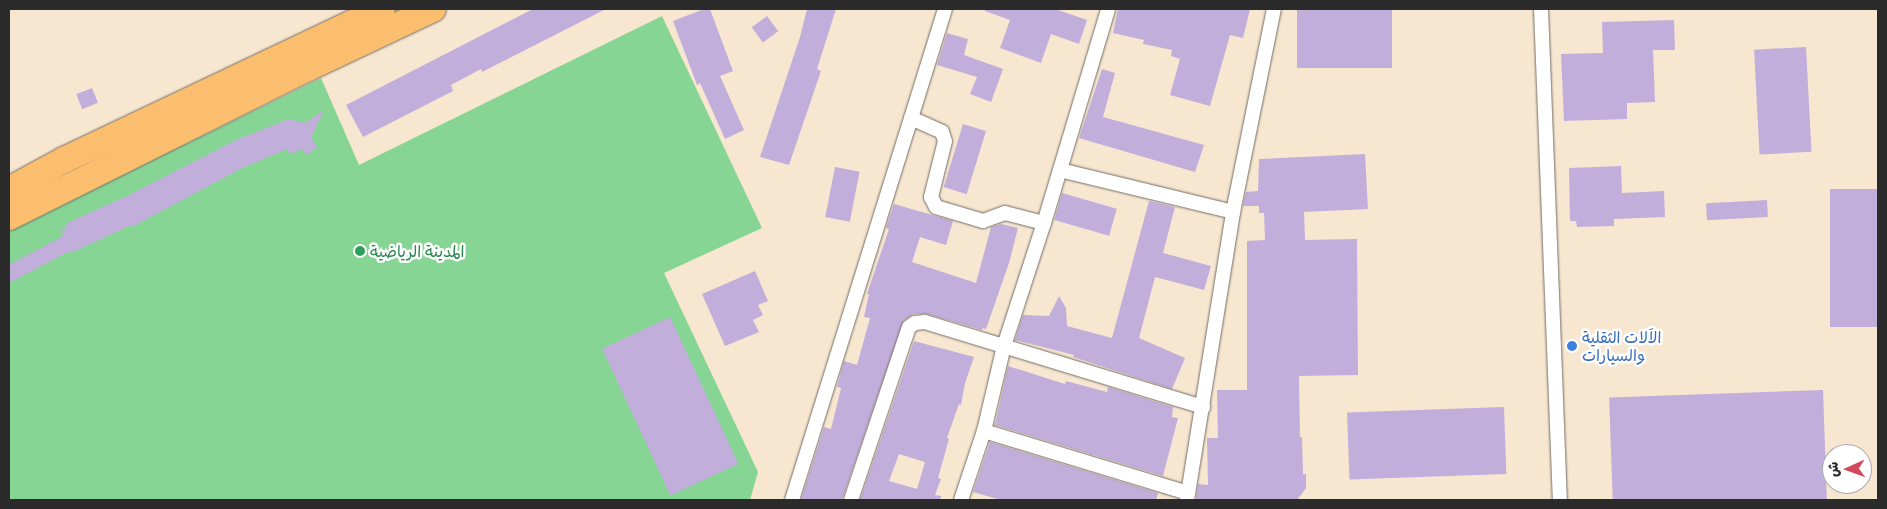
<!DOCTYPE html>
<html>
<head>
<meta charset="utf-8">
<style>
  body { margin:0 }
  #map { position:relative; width:1887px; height:509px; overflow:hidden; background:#f7e6d0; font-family:Delius,"Playpen Sans Arabic",sans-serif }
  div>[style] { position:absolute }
  .green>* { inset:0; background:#86d594 }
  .building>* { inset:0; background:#c2aedb; transform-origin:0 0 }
  .roads { filter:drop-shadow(0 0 1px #726c65) drop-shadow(0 0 1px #726c65) }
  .street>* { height:14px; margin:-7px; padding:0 7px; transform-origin:7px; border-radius:7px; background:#fff }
  .highway>* { height:26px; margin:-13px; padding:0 13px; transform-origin:13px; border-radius:13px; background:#fbbe6e }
  .dots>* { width:14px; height:14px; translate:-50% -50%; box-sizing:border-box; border:2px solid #fff; border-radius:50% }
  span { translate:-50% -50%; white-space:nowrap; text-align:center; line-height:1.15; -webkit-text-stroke:5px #fff; paint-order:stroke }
  .leisure-label { font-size:16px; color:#27864d }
  .left { translate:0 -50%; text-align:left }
  .shop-label { font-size:16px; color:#366cbe }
  .frame { position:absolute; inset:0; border:10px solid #2b2b2b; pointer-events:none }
  .north { position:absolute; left:1822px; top:444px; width:50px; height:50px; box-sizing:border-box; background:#fff; border:1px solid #aaa; border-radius:50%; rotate:268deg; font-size:14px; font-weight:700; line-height:20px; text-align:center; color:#2b2b2b }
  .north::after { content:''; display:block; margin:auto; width:18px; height:22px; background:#d1495b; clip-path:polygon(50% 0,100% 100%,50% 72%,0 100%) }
</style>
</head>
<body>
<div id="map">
  <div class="green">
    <i style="clip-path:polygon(662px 16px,762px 228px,664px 273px,758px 472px,750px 500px,9px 500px,9px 230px,321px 78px,359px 165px)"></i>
  </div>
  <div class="building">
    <i style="clip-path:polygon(533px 9px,606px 9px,482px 72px,481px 69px,451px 85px,453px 91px,363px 137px,346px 105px)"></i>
    <i style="clip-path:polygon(704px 9px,710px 9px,733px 71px,720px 76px,744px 130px,725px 139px,700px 83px,697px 85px,673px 21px)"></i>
    <i style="clip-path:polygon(807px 9px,836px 9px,817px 69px,821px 71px,789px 165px,760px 157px,800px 37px)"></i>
    <i style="clip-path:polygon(985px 9px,1055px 9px,1087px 20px,1079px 44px,1051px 34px,1041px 63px,1000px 48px,1010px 20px,985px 11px)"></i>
    <i style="clip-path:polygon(1118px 9px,1250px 9px,1243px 38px,1230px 35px,1210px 106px,1170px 95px,1180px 59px,1171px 56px,1172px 50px,1143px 44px,1144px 40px,1113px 33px)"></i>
    <i style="left:1297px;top:9px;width:95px;height:59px"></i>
    <i style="left:767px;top:16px;width:19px;height:19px;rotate:54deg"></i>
    <i style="clip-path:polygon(1674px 20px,1675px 50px,1653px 50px,1655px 102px,1627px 103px,1627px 119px,1564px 121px,1561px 54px,1603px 53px,1602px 22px)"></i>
    <i style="clip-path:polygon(947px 33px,968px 39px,964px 55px,1003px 69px,991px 102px,970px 94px,977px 77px,937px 65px)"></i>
    <i style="left:1806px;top:47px;width:105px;height:52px;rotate:87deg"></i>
    <i style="clip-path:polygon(1102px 69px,1115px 73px,1103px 117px,1204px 145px,1195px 172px,1079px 138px)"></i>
    <i style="left:92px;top:88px;width:16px;height:17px;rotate:68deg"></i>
    <i style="clip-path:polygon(324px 110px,311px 138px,317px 147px,306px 155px,302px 149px,290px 154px,287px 149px,242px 168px,132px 227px,131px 225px,71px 253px,70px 251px,9px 283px,9px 265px,63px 236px,61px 230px,67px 228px,65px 224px,129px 195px,238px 139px,289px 119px,305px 123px)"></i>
    <i style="left:963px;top:124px;width:24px;height:66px;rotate:17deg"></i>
    <i style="clip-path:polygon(1365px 154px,1368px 209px,1304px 212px,1305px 240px,1357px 239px,1358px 375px,1299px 376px,1300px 437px,1302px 437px,1303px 474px,1306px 474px,1306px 488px,1297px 500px,1196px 500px,1198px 484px,1208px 485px,1207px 438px,1218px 438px,1217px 390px,1247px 390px,1247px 241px,1265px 240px,1264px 213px,1259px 213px,1259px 206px,1243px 206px,1246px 192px,1258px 191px,1259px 159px)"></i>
    <i style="clip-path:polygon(1621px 166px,1622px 193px,1664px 191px,1665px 217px,1614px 219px,1614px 226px,1577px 227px,1576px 221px,1570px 221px,1569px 168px)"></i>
    <i style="left:835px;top:167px;width:25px;height:51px;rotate:11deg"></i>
    <i style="left:1878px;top:189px;width:138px;height:48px;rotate:90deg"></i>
    <i style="left:1062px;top:193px;width:57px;height:28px;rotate:16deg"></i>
    <i style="left:1767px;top:200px;width:17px;height:61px;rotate:87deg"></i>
    <i style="clip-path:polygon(1149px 201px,1175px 207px,1163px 253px,1211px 266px,1204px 290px,1155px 277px,1139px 338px,1185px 358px,1172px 389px,1073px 357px,1074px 355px,1015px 340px,1023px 315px,1049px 316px,1059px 296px,1066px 308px,1067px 326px,1112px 338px)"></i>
    <i style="clip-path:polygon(894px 204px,953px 221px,946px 245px,920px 237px,912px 262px,976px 283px,991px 227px,1001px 224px,1018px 228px,1009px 263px,986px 329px,983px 328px,982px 330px,927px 314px,914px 314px,904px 320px,842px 500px,801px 500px,824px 427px,831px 429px,841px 388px,837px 387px,844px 361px,857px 365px,870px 318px,864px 317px,869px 294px,867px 294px,889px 229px,886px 228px)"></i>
    <i style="clip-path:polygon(755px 271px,768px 301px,758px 305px,763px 315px,753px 320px,759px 332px,725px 346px,702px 294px)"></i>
    <i style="left:670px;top:317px;width:162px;height:75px;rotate:65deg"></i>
    <i style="clip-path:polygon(evenodd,914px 341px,974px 357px,965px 383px,961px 405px,959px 404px,947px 438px,949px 439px,938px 478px,941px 479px,935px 495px,941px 496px,940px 500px,860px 500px,914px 341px,899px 454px,925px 462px,917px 489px,889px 481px,899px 454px)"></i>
    <i style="clip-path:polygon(1008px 366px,1065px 384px,1066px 381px,1107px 392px,1108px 387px,1173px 407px,1172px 417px,1178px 418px,1163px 476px,995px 425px)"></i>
    <i style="left:1823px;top:390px;width:110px;height:214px;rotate:88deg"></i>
    <i style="left:1504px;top:407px;width:67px;height:157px;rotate:88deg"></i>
    <i style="clip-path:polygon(990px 442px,1158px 493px,1156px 500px,1001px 500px,973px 492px)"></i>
  </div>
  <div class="roads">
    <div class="street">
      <i style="left:1541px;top:9px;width:491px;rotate:87.8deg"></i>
      <i style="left:911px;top:118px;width:34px;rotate:24deg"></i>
      <i style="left:942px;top:132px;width:9px;rotate:72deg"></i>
      <i style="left:945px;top:141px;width:58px;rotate:104deg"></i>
      <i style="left:931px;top:197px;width:11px;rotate:63deg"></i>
      <i style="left:936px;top:207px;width:49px;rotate:16.6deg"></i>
      <i style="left:983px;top:221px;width:23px;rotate:-20deg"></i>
      <i style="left:1005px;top:213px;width:40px;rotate:14.4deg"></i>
      <i style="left:1060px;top:170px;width:178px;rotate:13.6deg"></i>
      <i style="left:984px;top:431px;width:213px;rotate:16.9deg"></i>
      <i style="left:792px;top:500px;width:514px;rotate:-72.69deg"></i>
      <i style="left:851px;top:500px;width:182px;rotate:-71.5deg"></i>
      <i style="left:909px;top:327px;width:7px;rotate:-34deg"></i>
      <i style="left:915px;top:323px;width:10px;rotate:-6deg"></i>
      <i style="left:925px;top:322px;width:291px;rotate:17deg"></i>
      <i style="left:961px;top:500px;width:73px;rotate:-71.6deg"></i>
      <i style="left:984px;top:431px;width:87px;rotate:-76.8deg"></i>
      <i style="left:1004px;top:346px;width:129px;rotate:-72deg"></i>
      <i style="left:1044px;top:223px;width:223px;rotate:-73.3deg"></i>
      <i style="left:1187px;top:500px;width:292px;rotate:-80.9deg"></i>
      <i style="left:1233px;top:212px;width:207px;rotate:-78.6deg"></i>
    </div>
    <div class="highway">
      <i style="left:9px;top:190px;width:63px;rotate:-28.6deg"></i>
      <i style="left:64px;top:160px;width:352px;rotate:-25.4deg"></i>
      <i style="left:9px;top:217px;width:334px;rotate:-26.5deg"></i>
      <i style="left:308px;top:68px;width:138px;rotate:-25.3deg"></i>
    </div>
  </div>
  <div class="dots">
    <i style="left:360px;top:251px;background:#2e9e5b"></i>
    <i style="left:1572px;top:346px;background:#3f7fe0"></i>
  </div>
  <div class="leisure-label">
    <span class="left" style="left:370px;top:251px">المدينة الرياضية</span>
  </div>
  <div class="shop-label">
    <span class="left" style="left:1582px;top:346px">الاَلات الثقلية<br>والسيارات</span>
  </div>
  <div class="frame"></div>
  <div class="north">ش</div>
</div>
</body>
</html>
